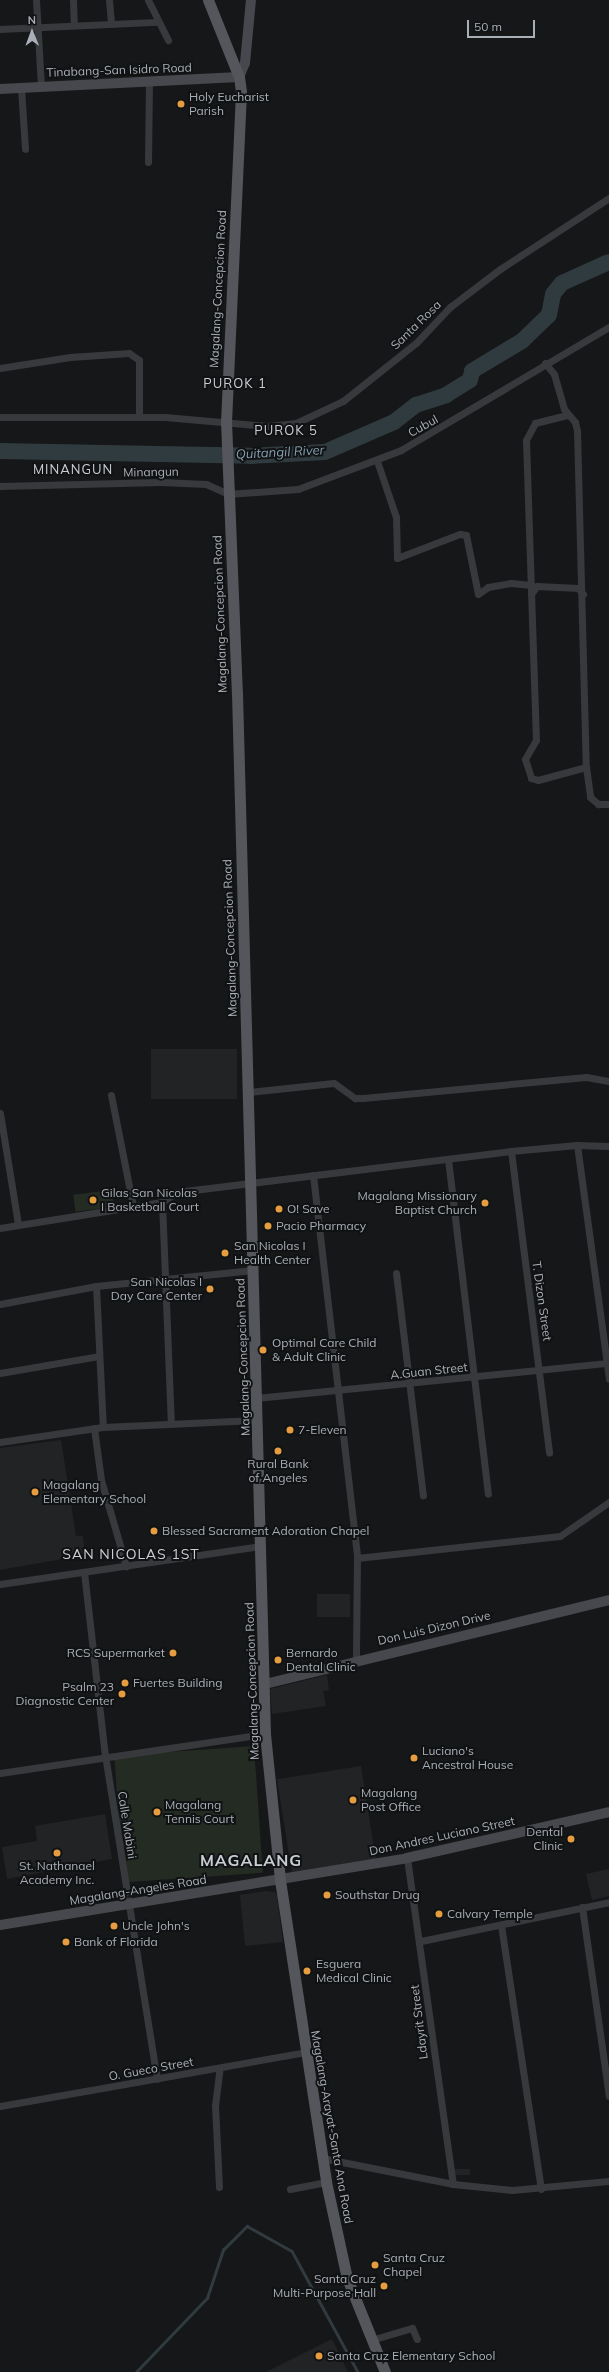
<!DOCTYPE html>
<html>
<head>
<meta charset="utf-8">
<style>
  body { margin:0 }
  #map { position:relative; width:609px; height:2372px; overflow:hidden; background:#161718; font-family:Mulish,sans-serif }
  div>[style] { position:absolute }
  .built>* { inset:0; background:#222325; transform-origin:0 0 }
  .green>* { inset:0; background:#232b23; transform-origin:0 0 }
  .stream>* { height:2.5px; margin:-1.25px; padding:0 1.25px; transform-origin:1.25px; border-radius:1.25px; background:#303b40 }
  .river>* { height:16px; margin:-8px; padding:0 8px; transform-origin:8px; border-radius:8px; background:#303b40 }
  .street>* { height:7px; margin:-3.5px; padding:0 3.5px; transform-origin:3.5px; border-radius:3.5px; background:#38393d }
  .secondary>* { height:10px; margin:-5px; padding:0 5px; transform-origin:5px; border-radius:5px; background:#46484d }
  .primary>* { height:11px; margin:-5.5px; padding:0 5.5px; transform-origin:5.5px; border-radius:5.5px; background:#54565c }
  .dots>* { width:11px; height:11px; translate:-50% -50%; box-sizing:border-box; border:2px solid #111213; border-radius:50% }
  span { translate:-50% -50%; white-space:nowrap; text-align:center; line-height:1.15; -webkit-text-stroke:4px #111213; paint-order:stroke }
  .street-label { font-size:12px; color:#a9afb7 }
  .poi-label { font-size:12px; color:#a9afb7 }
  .left { translate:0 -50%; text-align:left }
  .right { translate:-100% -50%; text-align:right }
  .neighbourhood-label { font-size:13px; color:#caced4; letter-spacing:1px }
  .water-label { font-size:13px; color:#839fb0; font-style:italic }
  .quarter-label { font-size:14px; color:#caced4; letter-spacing:1px }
  .district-label { font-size:16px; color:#caced4; font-weight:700; letter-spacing:1px }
  .north { position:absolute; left:12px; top:12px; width:40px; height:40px; -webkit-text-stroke:3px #111213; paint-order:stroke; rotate:359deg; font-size:11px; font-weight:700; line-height:16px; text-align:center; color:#a9afb7 }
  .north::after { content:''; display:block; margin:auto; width:14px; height:18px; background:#a9afb7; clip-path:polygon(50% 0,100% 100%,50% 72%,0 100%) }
  .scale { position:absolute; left:467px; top:20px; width:68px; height:18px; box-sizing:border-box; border:2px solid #a9afb7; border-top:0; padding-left:5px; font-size:12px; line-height:14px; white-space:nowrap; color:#a9afb7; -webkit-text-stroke:3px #111213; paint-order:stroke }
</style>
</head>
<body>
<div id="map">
  <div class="built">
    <i style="left:151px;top:1049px;width:86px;height:50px"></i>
    <i style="clip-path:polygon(61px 1440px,76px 1536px,83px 1536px,85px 1555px,0 1570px,0 1448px)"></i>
    <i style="left:317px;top:1594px;width:33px;height:23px"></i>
    <i style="clip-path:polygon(327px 1675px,329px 1690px,323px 1691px,326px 1706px,272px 1714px,270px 1689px)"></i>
    <i style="left:361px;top:1766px;width:94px;height:85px;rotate:81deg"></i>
    <i style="clip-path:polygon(105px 1814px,112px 1859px,7px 1879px,2px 1847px,37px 1841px,35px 1826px)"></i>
    <i style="clip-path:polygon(609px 1869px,609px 1896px,592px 1900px,586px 1874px)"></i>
    <i style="clip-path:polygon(265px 1891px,275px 1892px,277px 1896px,283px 1942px,245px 1946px,240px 1895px)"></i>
    <i style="left:470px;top:2169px;width:6px;height:17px;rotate:90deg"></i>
    <i style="clip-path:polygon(332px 2339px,348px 2372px,266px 2372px)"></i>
  </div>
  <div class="green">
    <i style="left:112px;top:1190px;width:17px;height:39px;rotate:83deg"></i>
    <i style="left:254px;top:1746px;width:127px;height:140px;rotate:86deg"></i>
  </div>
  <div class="stream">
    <i style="left:136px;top:2372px;width:103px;rotate:-46.2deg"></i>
    <i style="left:207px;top:2298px;width:51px;rotate:-71.6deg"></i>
    <i style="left:223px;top:2250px;width:34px;rotate:-45deg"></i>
    <i style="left:247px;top:2226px;width:51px;rotate:29.1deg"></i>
    <i style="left:292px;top:2251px;width:138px;rotate:61.4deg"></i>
  </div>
  <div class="river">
    <i style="left:0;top:451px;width:251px;rotate:1.1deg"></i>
    <i style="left:251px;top:456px;width:74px;rotate:-3.1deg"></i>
    <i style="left:325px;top:452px;width:75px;rotate:-23.5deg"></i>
    <i style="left:394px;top:422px;width:28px;rotate:-38deg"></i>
    <i style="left:416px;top:405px;width:32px;rotate:-18deg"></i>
    <i style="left:446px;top:395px;width:28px;rotate:-32deg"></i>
    <i style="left:470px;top:380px;width:9px;rotate:-77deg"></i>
    <i style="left:472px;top:371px;width:58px;rotate:-31deg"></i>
    <i style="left:522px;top:341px;width:37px;rotate:-44deg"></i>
    <i style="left:549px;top:315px;width:21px;rotate:-79deg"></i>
    <i style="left:553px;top:294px;width:14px;rotate:-51deg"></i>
    <i style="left:562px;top:283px;width:51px;rotate:-24.1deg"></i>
  </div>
  <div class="street">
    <i style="left:36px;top:0;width:86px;rotate:86.7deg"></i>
    <i style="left:73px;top:0;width:25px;rotate:88deg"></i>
    <i style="left:109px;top:0;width:24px;rotate:85deg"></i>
    <i style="left:148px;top:0;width:45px;rotate:63.4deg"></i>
    <i style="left:0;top:29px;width:157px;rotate:-2.6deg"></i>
    <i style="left:21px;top:88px;width:61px;rotate:86.2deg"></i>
    <i style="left:148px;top:162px;width:79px;rotate:-89.3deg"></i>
    <i style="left:545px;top:363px;width:14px;rotate:51deg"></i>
    <i style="left:554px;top:374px;width:36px;rotate:74deg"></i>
    <i style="left:564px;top:409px;width:17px;rotate:50deg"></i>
    <i style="left:575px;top:422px;width:9px;rotate:77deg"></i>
    <i style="left:577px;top:431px;width:336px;rotate:88.5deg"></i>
    <i style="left:586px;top:767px;width:30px;rotate:82deg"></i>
    <i style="left:590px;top:797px;width:11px;rotate:41deg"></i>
    <i style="left:598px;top:804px;width:11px"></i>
    <i style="left:0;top:368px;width:71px;rotate:-8.9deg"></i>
    <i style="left:70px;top:357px;width:59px;rotate:-3.9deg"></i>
    <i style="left:129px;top:353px;width:12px;rotate:35deg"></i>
    <i style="left:139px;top:360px;width:57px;rotate:90deg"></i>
    <i style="left:567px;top:415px;width:33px;rotate:166deg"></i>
    <i style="left:535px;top:423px;width:19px;rotate:118deg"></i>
    <i style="left:526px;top:440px;width:300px;rotate:88.1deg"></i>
    <i style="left:536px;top:740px;width:22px;rotate:120deg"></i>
    <i style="left:525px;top:759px;width:20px;rotate:72deg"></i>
    <i style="left:531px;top:778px;width:7px;rotate:16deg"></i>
    <i style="left:538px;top:780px;width:50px;rotate:-15.2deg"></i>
    <i style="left:0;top:417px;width:165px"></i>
    <i style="left:165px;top:417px;width:103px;rotate:5deg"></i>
    <i style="left:268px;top:426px;width:28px;rotate:-6deg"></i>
    <i style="left:296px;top:423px;width:52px;rotate:-25.1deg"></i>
    <i style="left:343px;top:401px;width:93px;rotate:-38.5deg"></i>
    <i style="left:416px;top:343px;width:50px;rotate:-46.6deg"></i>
    <i style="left:450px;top:307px;width:63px;rotate:-37.2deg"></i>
    <i style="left:500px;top:269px;width:130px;rotate:-33.1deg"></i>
    <i style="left:377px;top:461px;width:59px;rotate:71.3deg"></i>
    <i style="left:396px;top:517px;width:41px;rotate:88.6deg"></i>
    <i style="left:397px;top:558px;width:67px;rotate:-20.9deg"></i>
    <i style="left:460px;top:534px;width:6px;rotate:9deg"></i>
    <i style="left:466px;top:535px;width:60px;rotate:78.5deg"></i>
    <i style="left:478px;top:594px;width:12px;rotate:-35deg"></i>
    <i style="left:488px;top:587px;width:23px;rotate:-10deg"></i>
    <i style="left:511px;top:583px;width:20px;rotate:6deg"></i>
    <i style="left:0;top:486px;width:161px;rotate:-1.4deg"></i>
    <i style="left:161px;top:482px;width:45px;rotate:2.5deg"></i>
    <i style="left:206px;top:484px;width:24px;rotate:24deg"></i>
    <i style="left:228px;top:494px;width:70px;rotate:-4.1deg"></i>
    <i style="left:298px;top:489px;width:110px;rotate:-20.7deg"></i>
    <i style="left:401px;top:450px;width:242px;rotate:-30.6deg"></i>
    <i style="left:531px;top:594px;width:10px;rotate:-53deg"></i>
    <i style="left:537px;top:586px;width:41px;rotate:2.8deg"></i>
    <i style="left:578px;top:588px;width:8px;rotate:50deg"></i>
    <i style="left:248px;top:1092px;width:86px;rotate:-6deg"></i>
    <i style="left:334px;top:1083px;width:26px;rotate:36deg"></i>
    <i style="left:355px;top:1098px;width:8px"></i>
    <i style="left:363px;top:1098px;width:224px;rotate:-5.4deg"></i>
    <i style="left:586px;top:1077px;width:23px;rotate:10deg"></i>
    <i style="left:111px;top:1095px;width:113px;rotate:78.8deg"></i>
    <i style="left:0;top:1113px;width:112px;rotate:80.8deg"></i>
    <i style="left:577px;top:1145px;width:236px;rotate:82.2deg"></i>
    <i style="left:511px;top:1151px;width:304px;rotate:82.8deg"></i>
    <i style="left:448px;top:1159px;width:337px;rotate:83.2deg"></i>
    <i style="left:313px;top:1175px;width:386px;rotate:83.4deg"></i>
    <i style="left:357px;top:1558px;width:102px;rotate:90.6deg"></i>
    <i style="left:162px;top:1202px;width:222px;rotate:87.7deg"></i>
    <i style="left:0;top:1228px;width:164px;rotate:-9.1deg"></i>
    <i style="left:162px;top:1202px;width:18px;rotate:-34deg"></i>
    <i style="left:177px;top:1192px;width:337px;rotate:-7deg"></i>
    <i style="left:511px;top:1151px;width:66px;rotate:-5.2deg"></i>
    <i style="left:577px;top:1145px;width:32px;rotate:2deg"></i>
    <i style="left:396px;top:1273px;width:224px;rotate:83.1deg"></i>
    <i style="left:96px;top:1286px;width:141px;rotate:87.2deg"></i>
    <i style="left:0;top:1304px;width:98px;rotate:-10.6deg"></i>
    <i style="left:96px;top:1286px;width:158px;rotate:-5.8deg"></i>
    <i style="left:0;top:1373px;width:100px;rotate:-9.7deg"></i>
    <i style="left:256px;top:1398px;width:351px;rotate:-5.7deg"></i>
    <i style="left:94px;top:1428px;width:52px;rotate:82.3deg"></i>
    <i style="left:101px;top:1480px;width:90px;rotate:73.8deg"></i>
    <i style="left:0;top:1442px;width:104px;rotate:-8.3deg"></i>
    <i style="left:103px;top:1427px;width:154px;rotate:-2.6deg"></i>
    <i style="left:357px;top:1558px;width:204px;rotate:-6.2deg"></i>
    <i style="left:560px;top:1536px;width:60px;rotate:-34.8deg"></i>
    <i style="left:84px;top:1572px;width:184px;rotate:83.5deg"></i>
    <i style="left:105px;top:1755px;width:328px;rotate:80.9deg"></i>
    <i style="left:0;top:1584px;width:264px;rotate:-8.3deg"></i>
    <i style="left:0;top:1773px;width:268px;rotate:-8.4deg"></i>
    <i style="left:407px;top:1858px;width:329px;rotate:82deg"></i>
    <i style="left:582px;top:1907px;width:191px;rotate:81.9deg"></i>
    <i style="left:501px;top:1925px;width:267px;rotate:81.4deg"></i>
    <i style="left:421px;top:1941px;width:192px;rotate:-11.7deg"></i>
    <i style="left:0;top:2106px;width:310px;rotate:-10deg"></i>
    <i style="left:322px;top:2158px;width:134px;rotate:11.2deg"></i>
    <i style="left:453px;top:2184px;width:59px;rotate:5.8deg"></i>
    <i style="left:512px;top:2190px;width:97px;rotate:-5.3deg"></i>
    <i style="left:219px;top:2187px;width:81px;rotate:-92.8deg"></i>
    <i style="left:215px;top:2106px;width:38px;rotate:-83deg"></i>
    <i style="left:290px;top:2189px;width:37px;rotate:-11deg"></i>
    <i style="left:371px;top:2340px;width:43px;rotate:-16.3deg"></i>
    <i style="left:412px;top:2328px;width:12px;rotate:66deg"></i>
  </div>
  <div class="secondary">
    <i style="left:0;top:89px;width:239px;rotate:-2.9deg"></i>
    <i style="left:239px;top:77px;width:15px;rotate:-67deg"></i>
    <i style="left:245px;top:63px;width:63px;rotate:-84.6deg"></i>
    <i style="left:265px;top:1684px;width:354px;rotate:-13.7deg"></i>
    <i style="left:0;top:1925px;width:412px;rotate:-9.3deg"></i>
    <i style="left:407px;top:1858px;width:207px;rotate:-12.8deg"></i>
  </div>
  <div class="primary">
    <i style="left:208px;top:0;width:83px;rotate:68.1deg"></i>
    <i style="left:239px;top:77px;width:15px;rotate:82deg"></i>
    <i style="left:241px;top:92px;width:329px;rotate:92.6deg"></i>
    <i style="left:226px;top:421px;width:272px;rotate:87.7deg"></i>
    <i style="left:237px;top:693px;width:1041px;rotate:88.46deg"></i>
    <i style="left:265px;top:1734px;width:147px;rotate:84.1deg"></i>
    <i style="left:280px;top:1880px;width:305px;rotate:81.3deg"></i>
    <i style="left:326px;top:2182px;width:98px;rotate:77.7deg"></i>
    <i style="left:347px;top:2278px;width:101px;rotate:68deg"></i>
  </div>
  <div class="dots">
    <i style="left:181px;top:104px;background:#e69d40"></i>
    <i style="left:93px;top:1200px;background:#e69d40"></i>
    <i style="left:485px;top:1203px;background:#e69d40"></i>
    <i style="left:279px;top:1209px;background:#e69d40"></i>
    <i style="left:268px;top:1226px;background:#e69d40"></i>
    <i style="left:225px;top:1253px;background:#e69d40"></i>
    <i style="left:210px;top:1289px;background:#e69d40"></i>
    <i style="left:263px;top:1350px;background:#e69d40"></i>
    <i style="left:290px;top:1430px;background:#e69d40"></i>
    <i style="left:278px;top:1451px;background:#e69d40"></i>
    <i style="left:35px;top:1492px;background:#e69d40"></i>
    <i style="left:154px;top:1531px;background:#e69d40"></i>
    <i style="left:173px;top:1653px;background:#e69d40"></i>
    <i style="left:278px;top:1660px;background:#e69d40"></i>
    <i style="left:125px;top:1683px;background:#e69d40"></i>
    <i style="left:122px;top:1694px;background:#e69d40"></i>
    <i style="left:414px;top:1758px;background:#e69d40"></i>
    <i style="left:353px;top:1800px;background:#e69d40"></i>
    <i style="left:157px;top:1812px;background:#e69d40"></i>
    <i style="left:571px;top:1839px;background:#e69d40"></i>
    <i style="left:57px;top:1853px;background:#e69d40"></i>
    <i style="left:327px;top:1895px;background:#e69d40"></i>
    <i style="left:439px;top:1914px;background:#e69d40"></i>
    <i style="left:114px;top:1926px;background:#e69d40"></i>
    <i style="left:66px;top:1942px;background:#e69d40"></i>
    <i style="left:307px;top:1971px;background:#e69d40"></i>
    <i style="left:375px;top:2265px;background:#e69d40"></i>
    <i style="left:384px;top:2286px;background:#e69d40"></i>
    <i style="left:319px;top:2356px;background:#e69d40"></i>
  </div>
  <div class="street-label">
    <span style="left:119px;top:70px;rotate:-2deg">Tinabang-San Isidro Road</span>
    <span style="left:218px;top:289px;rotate:-87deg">Magalang-Concepcion Road</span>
    <span style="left:416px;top:325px;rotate:-44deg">Santa Rosa</span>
    <span style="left:423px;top:426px;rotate:-29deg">Cubul</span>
    <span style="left:151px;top:472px;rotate:-1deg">Minangun</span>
    <span style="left:220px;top:614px;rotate:-92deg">Magalang-Concepcion Road</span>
    <span style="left:230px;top:938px;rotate:-92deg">Magalang-Concepcion Road</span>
    <span style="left:542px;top:1301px;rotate:82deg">T. Dizon Street</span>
    <span style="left:243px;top:1357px;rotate:-92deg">Magalang-Concepcion Road</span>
    <span style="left:429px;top:1371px;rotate:-6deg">A.Guan Street</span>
    <span style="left:434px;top:1628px;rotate:-13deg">Don Luis Dizon Drive</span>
    <span style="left:252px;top:1681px;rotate:-92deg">Magalang-Concepcion Road</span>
    <span style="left:127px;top:1825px;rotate:81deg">Calle Mabini</span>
    <span style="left:442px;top:1836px;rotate:-12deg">Don Andres Luciano Street</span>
    <span style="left:138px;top:1890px;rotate:-9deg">Magalang-Angeles Road</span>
    <span style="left:419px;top:2022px;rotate:-97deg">Ldayrit Street</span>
    <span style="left:151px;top:2069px;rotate:-10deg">O. Gueco Street</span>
    <span style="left:332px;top:2127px;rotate:80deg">Magalang-Arayat-Santa Ana Road</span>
  </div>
  <div class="poi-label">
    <span class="left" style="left:189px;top:104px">Holy Eucharist<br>Parish</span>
    <span class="left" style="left:101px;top:1200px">Gilas San Nicolas<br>I Basketball Court</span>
    <span class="right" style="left:477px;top:1203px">Magalang Missionary<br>Baptist Church</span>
    <span class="left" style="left:287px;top:1209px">O! Save</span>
    <span class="left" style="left:276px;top:1226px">Pacio Pharmacy</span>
    <span class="left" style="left:234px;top:1253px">San Nicolas I<br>Health Center</span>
    <span class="right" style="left:202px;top:1289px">San Nicolas I<br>Day Care Center</span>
    <span class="left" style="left:272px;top:1350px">Optimal Care Child<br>&amp; Adult Clinic</span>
    <span class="left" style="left:298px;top:1430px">7-Eleven</span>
    <span style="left:278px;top:1471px">Rural Bank<br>of Angeles</span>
    <span class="left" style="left:43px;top:1492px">Magalang<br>Elementary School</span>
    <span class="left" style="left:162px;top:1531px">Blessed Sacrament Adoration Chapel</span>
    <span class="right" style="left:165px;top:1653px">RCS Supermarket</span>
    <span class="left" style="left:286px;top:1660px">Bernardo<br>Dental Clinic</span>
    <span class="left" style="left:133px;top:1683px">Fuertes Building</span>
    <span class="right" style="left:114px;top:1694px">Psalm 23<br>Diagnostic Center</span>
    <span class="left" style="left:422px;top:1758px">Luciano's<br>Ancestral House</span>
    <span class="left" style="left:361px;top:1800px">Magalang<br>Post Office</span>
    <span class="left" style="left:165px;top:1812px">Magalang<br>Tennis Court</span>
    <span class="right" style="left:563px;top:1839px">Dental<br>Clinic</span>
    <span style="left:57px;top:1873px">St. Nathanael<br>Academy Inc.</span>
    <span class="left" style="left:335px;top:1895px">Southstar Drug</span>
    <span class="left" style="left:447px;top:1914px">Calvary Temple</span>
    <span class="left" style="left:122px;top:1926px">Uncle John's</span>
    <span class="left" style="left:74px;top:1942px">Bank of Florida</span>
    <span class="left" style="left:316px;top:1971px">Esguera<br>Medical Clinic</span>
    <span class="left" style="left:383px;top:2265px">Santa Cruz<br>Chapel</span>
    <span class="right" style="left:376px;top:2286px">Santa Cruz<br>Multi-Purpose Hall</span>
    <span class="left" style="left:327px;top:2356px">Santa Cruz Elementary School</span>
  </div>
  <div class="neighbourhood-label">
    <span style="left:235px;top:383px">PUROK 1</span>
    <span style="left:286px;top:430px">PUROK 5</span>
    <span style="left:73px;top:469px">MINANGUN</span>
  </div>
  <div class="water-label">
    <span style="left:280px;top:452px;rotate:-3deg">Quitangil River</span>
  </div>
  <div class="quarter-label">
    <span style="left:131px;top:1554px">SAN NICOLAS 1ST</span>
  </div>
  <div class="district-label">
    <span style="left:251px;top:1860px">MAGALANG</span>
  </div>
  <div class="north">N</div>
  <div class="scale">50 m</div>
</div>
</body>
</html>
